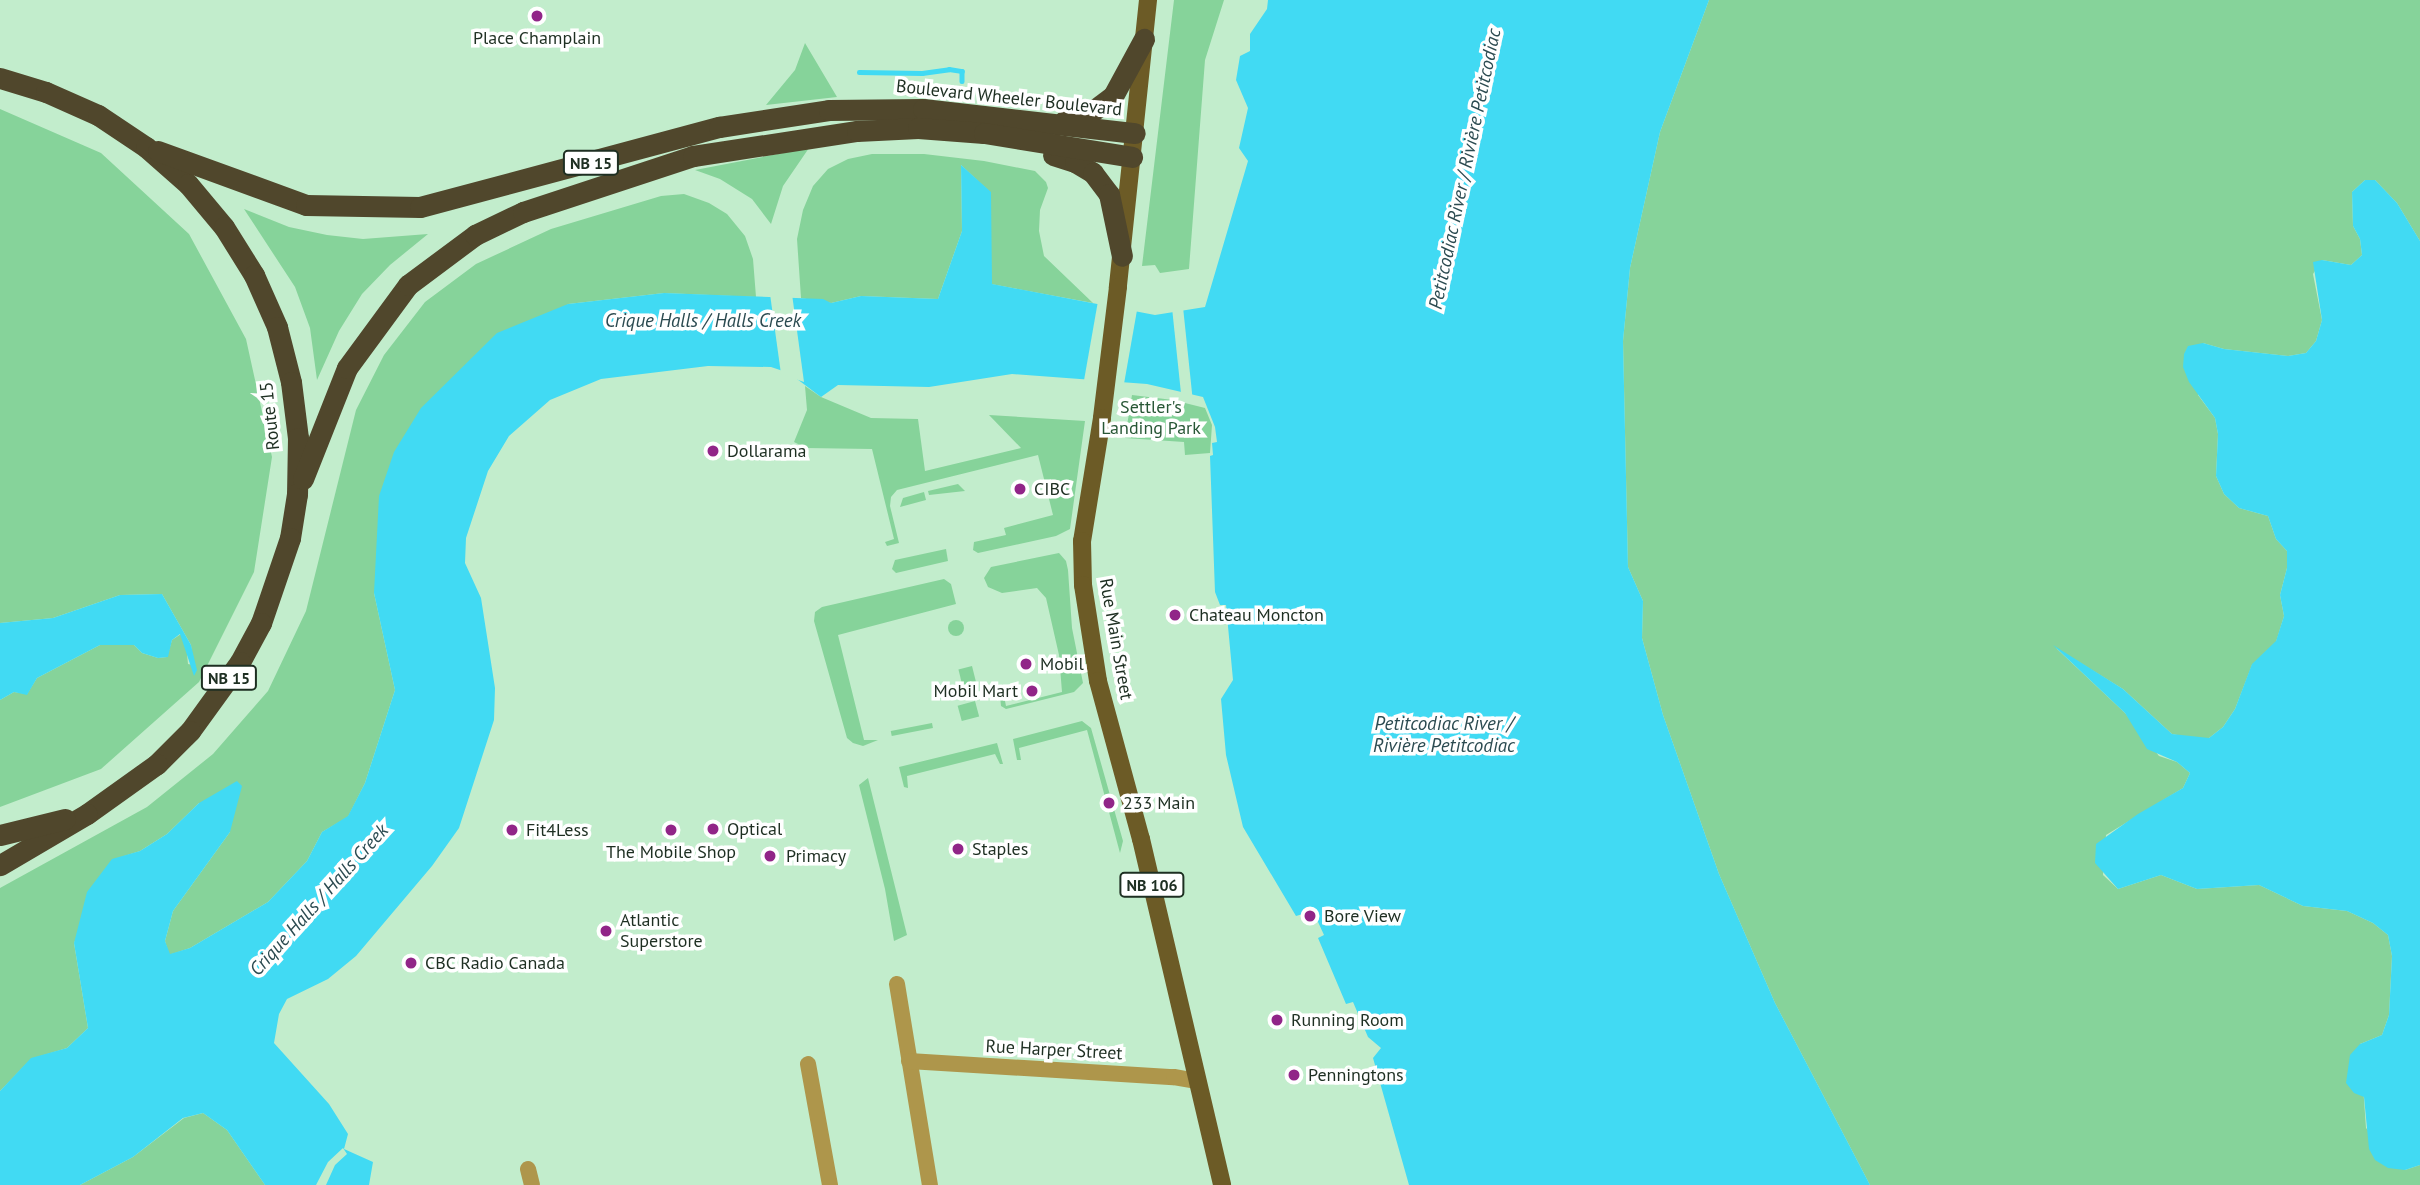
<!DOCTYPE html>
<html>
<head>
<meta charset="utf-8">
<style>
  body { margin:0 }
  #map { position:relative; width:2420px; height:1185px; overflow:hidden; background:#c2edcc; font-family:"PT Sans",sans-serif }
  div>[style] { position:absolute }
  .green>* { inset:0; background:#86d39a; transform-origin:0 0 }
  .round { border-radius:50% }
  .water>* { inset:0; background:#41daf3 }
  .pier>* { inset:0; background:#c2edcc; transform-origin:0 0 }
  .stream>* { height:4.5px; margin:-2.25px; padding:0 2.25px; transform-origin:2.25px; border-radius:2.25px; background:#41daf3 }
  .street>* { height:16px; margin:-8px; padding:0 8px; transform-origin:8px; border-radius:8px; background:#ae964b }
  .primary>* { height:18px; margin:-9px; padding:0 9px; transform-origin:9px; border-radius:9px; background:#6c5b26 }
  .highway>* { height:21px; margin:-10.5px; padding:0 10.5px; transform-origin:10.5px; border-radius:10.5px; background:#50472c }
  .dots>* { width:19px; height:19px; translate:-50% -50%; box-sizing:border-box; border:4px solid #fff; border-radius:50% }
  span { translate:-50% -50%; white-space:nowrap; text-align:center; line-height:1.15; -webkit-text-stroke:7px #fff; paint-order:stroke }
  .shield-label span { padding:2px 5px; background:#fff; border:2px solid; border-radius:5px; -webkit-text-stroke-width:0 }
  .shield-label { font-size:16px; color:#1e2f22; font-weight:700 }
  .poi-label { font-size:18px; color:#1e2f22 }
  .left { translate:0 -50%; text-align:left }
  .right { translate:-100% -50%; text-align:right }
  .street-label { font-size:18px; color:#1e2f22 }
  .park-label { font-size:18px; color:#285736 }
  .water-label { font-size:19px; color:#2c4b51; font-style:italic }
</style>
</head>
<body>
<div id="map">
  <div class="green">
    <i style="clip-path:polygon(1174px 0,1224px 0,1205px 60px,1189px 269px,1160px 273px,1155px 265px,1142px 266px)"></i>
    <i style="clip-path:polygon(1709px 0,2420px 0,2420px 241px,2397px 203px,2375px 180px,2365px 180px,2352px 192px,2353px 226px,2360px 239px,2362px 255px,2351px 265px,2322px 260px,2313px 274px,2322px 320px,2316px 341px,2306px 353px,2288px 356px,2224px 349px,2203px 343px,2198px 395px,2215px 418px,2218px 434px,2216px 476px,2224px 494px,2239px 508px,2268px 516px,2276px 539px,2287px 551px,2287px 568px,2280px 595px,2284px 616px,2276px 642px,2252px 665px,2235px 709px,2223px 727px,2209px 738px,2193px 738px,2172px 734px,2123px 689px,2056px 648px,2125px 713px,2159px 756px,2177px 762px,2190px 773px,2183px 788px,2106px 835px,2103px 875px,2118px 889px,2161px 875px,2197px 889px,2259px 885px,2303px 906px,2347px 911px,2373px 923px,2388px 935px,2392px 956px,2389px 1015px,2382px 1035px,2360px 1044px,2366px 1128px,2405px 1170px,2420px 1165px,2420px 1185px,1870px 1185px,1775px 1003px,1719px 874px,1663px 715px,1642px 638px,1643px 601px,1628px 567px,1623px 341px,1630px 268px,1660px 132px)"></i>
    <i style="clip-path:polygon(805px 43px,837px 97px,766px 105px,795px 70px)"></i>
    <i style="clip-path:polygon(0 109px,101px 153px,189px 234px,246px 339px,272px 457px,254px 572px,199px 682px,101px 769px,0 807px,0 700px,14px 692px,27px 694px,37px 678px,100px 645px,134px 645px,142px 653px,158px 658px,167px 657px,172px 640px,181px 634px,186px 643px,188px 664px,193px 665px,191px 645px,162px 594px,120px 595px,53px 618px,0 623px)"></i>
    <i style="clip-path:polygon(809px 148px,783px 186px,771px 224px,752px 199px,720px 179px,695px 170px)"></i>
    <i style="clip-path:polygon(872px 154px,924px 154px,984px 161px,1035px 171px,1046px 182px,1048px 188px,1040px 210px,1039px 231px,1044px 256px,1093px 303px,991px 284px,991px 193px,961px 165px,962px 231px,938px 299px,861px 296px,831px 303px,801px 298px,797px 239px,803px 210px,813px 186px,828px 169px,848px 159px)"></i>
    <i style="clip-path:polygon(684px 194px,709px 203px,727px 214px,745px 236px,753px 259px,756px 297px,664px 293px,568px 304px,374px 593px,395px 690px,365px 783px,348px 817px,322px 832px,307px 861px,268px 902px,190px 948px,169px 955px,165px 941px,173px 911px,230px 832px,199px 803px,167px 834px,140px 851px,112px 860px,74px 943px,88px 1028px,67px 1048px,31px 1059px,0 1091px,0 888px,147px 807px,213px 754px,268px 691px,306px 611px,356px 410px,384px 355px,425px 302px,476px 264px,551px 229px,661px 196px)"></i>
    <i style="clip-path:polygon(244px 209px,289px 227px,327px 235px,363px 239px,428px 234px,390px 265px,362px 294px,339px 331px,317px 380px,310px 328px,295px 287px)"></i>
    <i style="clip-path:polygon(805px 386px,821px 397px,871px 418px,918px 419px,925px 471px,1021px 448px,989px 415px,1085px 421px,1070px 529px,1056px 536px,978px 553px,973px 550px,974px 542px,1006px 535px,1004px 528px,1053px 515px,1038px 455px,897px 490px,891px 497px,890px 506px,899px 543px,887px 546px,885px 542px,894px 539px,872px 449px,806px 448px,794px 442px,807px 410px)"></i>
    <i style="clip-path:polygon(1132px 395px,1173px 400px,1205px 408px,1212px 425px,1210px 453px,1185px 455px,1184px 442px,1125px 438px)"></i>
    <i style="clip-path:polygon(958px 484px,965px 491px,929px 495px,928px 491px)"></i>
    <i style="clip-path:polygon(924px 492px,926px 500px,900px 507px,903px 498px)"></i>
    <i style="clip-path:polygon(946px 549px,948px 561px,896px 573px,892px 569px,895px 560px)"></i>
    <i style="clip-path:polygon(1059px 553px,1066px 561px,1068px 570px,1072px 628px,1083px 683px,1074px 692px,1006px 709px,1001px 706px,1000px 696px,1004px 696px,1006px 706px,1062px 692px,1059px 655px,1046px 598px,1037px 588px,1002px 593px,988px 587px,984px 578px,991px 567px)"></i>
    <i style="clip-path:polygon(944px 579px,951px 584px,956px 604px,838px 635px,864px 740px,878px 740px,863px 746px,853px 743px,847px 738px,814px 621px,815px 612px,822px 607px)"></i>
    <i class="round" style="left:948px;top:620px;width:16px;height:16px"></i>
    <i style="left:972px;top:666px;width:16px;height:14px;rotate:76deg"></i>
    <i style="left:975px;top:701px;width:16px;height:18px;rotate:75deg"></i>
    <i style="clip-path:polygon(1082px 721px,1091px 728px,1123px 841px,1120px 853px,1087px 730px,1019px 748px,1021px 760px,1017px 760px,1013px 739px)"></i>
    <i style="left:932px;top:723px;width:5px;height:42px;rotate:79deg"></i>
    <i style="clip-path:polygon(997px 743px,1003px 764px,1000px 764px,995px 754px,907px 776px,908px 788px,904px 787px,899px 767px)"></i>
    <i style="clip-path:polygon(868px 778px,907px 935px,894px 941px,885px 889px,859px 785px)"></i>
    <i style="clip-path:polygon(203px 1113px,227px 1130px,265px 1185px,80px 1185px,133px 1157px,184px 1118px)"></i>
  </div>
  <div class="water">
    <i style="clip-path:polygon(1268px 0,1709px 0,1660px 132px,1630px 268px,1623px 341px,1628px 567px,1643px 601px,1642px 638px,1663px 715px,1719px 874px,1775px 1003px,1870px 1185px,1409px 1185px,1373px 1058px,1381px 1048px,1368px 1037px,1353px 1002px,1346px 1004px,1318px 938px,1324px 935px,1313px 911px,1296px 916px,1243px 827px,1226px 755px,1221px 699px,1233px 680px,1226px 605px,1220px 605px,1215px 592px,1210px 456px,1213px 455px,1212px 443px,1217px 442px,1215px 427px,1203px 397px,1147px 384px,1012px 374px,929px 387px,838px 385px,821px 397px,789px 373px,771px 367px,708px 366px,601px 379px,550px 400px,509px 436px,488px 471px,466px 538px,465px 563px,481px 598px,495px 688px,494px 720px,459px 828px,432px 866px,356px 956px,328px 979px,287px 999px,279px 1014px,274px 1043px,329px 1104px,348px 1134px,344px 1149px,373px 1162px,369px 1185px,265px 1185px,227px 1130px,203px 1113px,183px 1118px,133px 1157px,80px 1185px,0 1185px,0 1091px,31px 1058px,67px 1048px,88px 1028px,74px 943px,87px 892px,112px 859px,140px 851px,167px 834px,199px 803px,237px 781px,242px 786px,230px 832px,173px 911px,165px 941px,170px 954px,190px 948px,268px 902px,307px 861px,322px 832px,348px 816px,365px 783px,395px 690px,374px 593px,379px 496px,394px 452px,421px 408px,497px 333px,568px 304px,664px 293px,823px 299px,831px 303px,861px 296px,938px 299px,962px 231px,961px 165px,991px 192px,992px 284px,1155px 315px,1205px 307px,1248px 161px,1239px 148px,1248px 108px,1236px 80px,1240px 56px,1250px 51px,1250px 34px,1267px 9px)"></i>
    <i style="clip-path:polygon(2365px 180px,2375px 180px,2397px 203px,2420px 241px,2420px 1165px,2405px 1170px,2388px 1168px,2375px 1160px,2369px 1149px,2364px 1097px,2354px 1093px,2346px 1083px,2350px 1055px,2360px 1044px,2382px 1035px,2389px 1015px,2392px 956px,2388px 935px,2373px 923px,2347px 911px,2303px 906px,2259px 885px,2197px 889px,2161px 875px,2118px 889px,2095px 863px,2096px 844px,2138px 814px,2183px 788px,2190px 773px,2177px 762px,2147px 749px,2125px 713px,2053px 645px,2123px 689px,2172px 734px,2209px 738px,2223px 727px,2235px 709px,2252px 664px,2276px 641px,2284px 616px,2280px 595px,2287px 568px,2287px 551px,2276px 539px,2268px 516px,2239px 508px,2224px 494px,2216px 476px,2218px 434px,2215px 418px,2189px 382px,2183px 367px,2184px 354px,2188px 346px,2203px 343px,2224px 349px,2288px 356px,2306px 353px,2316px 341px,2322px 320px,2313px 262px,2322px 260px,2351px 265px,2362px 255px,2360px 239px,2353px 226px,2352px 192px)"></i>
    <i style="clip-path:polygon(162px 594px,191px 645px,197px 670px,194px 676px,180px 634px,172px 640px,168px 657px,158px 658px,142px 653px,134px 645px,100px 645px,37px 678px,27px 695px,14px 692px,0 700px,0 623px,53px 618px,120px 595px)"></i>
  </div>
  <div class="pier">
    <i style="clip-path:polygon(770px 294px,792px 294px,804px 382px,781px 374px)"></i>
    <i style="left:1098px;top:301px;width:40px;height:83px;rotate:10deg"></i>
    <i style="left:1183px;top:307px;width:91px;height:11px;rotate:84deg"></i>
    <i style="clip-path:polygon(343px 1148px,347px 1154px,335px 1165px,326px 1185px,316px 1185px,328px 1162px)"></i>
  </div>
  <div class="stream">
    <i style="left:859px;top:72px;width:63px;rotate:0.9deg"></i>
    <i style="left:922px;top:73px;width:27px;rotate:-8deg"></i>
    <i style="left:949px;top:69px;width:13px;rotate:9deg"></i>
    <i style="left:962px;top:71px;width:10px;rotate:90deg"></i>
  </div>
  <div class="street">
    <i style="left:897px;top:984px;width:204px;rotate:80.7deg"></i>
    <i style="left:909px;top:1061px;width:265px;rotate:3.5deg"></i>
    <i style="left:1174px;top:1077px;width:22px;rotate:10deg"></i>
    <i style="left:808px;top:1064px;width:123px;rotate:79.7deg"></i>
    <i style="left:528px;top:1169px;width:16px;rotate:76deg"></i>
  </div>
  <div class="primary">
    <i style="left:1148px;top:0;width:289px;rotate:96deg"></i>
    <i style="left:1118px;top:287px;width:132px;rotate:97deg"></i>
    <i style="left:1102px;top:418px;width:125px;rotate:99.2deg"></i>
    <i style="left:1082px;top:541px;width:44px;rotate:88.7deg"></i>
    <i style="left:1083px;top:585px;width:97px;rotate:81.1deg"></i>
    <i style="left:1098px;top:681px;width:164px;rotate:74.8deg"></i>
    <i style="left:1141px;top:839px;width:355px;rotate:76.8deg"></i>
  </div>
  <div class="highway">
    <i style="left:0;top:78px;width:48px;rotate:16.9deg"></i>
    <i style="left:46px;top:92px;width:57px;rotate:23.9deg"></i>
    <i style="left:98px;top:115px;width:58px;rotate:33.7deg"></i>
    <i style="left:146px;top:147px;width:56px;rotate:41.4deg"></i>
    <i style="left:188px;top:184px;width:56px;rotate:50.1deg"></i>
    <i style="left:224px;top:227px;width:57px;rotate:58deg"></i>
    <i style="left:254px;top:275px;width:57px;rotate:66.1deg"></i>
    <i style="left:277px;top:327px;width:57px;rotate:75.7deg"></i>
    <i style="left:291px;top:382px;width:56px;rotate:82.9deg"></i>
    <i style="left:298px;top:438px;width:56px;rotate:91deg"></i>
    <i style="left:297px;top:494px;width:45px;rotate:99deg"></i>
    <i style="left:290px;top:538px;width:90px;rotate:108.8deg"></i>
    <i style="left:261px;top:623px;width:44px;rotate:118.3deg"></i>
    <i style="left:240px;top:662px;width:85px;rotate:125.9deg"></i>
    <i style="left:190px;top:731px;width:47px;rotate:135deg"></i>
    <i style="left:157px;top:764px;width:86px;rotate:144.5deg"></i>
    <i style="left:87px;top:814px;width:101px;rotate:149.6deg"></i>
    <i style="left:1065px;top:120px;width:20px;rotate:-9deg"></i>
    <i style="left:1085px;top:117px;width:35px;rotate:-37deg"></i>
    <i style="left:1113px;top:96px;width:65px;rotate:-61.5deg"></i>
    <i style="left:158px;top:151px;width:158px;rotate:20deg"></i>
    <i style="left:306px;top:205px;width:114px;rotate:1deg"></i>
    <i style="left:420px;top:207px;width:310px;rotate:-15deg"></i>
    <i style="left:719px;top:127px;width:111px;rotate:-8.8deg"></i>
    <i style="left:829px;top:110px;width:94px;rotate:-0.6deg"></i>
    <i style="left:923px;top:109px;width:213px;rotate:6.5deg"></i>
    <i style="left:1053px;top:155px;width:23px;rotate:18deg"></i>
    <i style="left:1075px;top:162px;width:21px;rotate:31deg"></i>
    <i style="left:1093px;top:173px;width:26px;rotate:53deg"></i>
    <i style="left:1109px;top:194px;width:63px;rotate:78.2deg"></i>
    <i style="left:303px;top:479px;width:119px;rotate:-68.4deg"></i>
    <i style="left:347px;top:368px;width:103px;rotate:-53.7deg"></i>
    <i style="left:408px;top:285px;width:84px;rotate:-36.7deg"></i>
    <i style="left:475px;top:235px;width:53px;rotate:-25.6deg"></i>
    <i style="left:523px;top:212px;width:179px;rotate:-18.2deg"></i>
    <i style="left:693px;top:156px;width:166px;rotate:-8.7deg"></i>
    <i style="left:857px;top:131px;width:61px;rotate:-2.8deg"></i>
    <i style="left:918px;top:128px;width:66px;rotate:4.3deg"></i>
    <i style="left:984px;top:133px;width:150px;rotate:9.2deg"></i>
    <i style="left:0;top:835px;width:67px;rotate:-13.8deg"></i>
  </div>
  <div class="dots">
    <i style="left:537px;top:16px;background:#912588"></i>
    <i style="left:713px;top:451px;background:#912588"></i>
    <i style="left:1020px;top:489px;background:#912588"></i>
    <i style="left:1175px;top:615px;background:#912588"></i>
    <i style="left:1026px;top:664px;background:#912588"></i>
    <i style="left:1032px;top:691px;background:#912588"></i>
    <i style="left:1109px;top:803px;background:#912588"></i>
    <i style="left:713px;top:829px;background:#912588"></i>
    <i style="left:512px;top:830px;background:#912588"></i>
    <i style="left:671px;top:830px;background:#912588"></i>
    <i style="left:958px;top:849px;background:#912588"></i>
    <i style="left:770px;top:856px;background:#912588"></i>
    <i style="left:1310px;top:916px;background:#912588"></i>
    <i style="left:606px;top:931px;background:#912588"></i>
    <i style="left:411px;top:963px;background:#912588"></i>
    <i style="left:1277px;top:1020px;background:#912588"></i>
    <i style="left:1294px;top:1075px;background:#912588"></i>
  </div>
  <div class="shield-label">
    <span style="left:591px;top:163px">NB 15</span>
    <span style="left:229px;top:678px">NB 15</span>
    <span style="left:1152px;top:885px">NB 106</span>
  </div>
  <div class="poi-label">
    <span style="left:537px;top:38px">Place Champlain</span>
    <span class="left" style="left:727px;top:451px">Dollarama</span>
    <span class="left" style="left:1034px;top:489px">CIBC</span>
    <span class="left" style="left:1189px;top:615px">Chateau Moncton</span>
    <span class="left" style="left:1040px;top:664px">Mobil</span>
    <span class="right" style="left:1018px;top:691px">Mobil Mart</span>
    <span class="left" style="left:1123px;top:803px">233 Main</span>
    <span class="left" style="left:727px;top:829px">Optical</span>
    <span class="left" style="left:526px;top:830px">Fit4Less</span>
    <span class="left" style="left:972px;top:849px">Staples</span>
    <span style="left:671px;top:852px">The Mobile Shop</span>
    <span class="left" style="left:786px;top:856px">Primacy</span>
    <span class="left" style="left:1324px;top:916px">Bore View</span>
    <span class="left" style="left:620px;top:931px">Atlantic<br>Superstore</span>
    <span class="left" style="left:425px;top:963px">CBC Radio Canada</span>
    <span class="left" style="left:1291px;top:1020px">Running Room</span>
    <span class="left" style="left:1308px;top:1075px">Penningtons</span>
  </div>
  <div class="street-label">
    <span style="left:1009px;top:98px;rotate:6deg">Boulevard Wheeler Boulevard</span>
    <span style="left:270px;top:416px;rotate:-96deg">Route 15</span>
    <span style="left:1116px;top:639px;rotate:80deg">Rue Main Street</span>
    <span style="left:1054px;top:1050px;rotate:3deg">Rue Harper Street</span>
  </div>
  <div class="park-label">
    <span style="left:1151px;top:418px">Settler's<br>Landing Park</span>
  </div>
  <div class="water-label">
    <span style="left:1465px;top:169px;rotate:-78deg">Petitcodiac River / Rivière Petitcodiac</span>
    <span style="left:703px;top:321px">Crique Halls / Halls Creek</span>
    <span style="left:1444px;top:735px">Petitcodiac River /<br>Rivière Petitcodiac</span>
    <span style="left:319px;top:900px;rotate:-48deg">Crique Halls / Halls Creek</span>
  </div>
</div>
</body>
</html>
